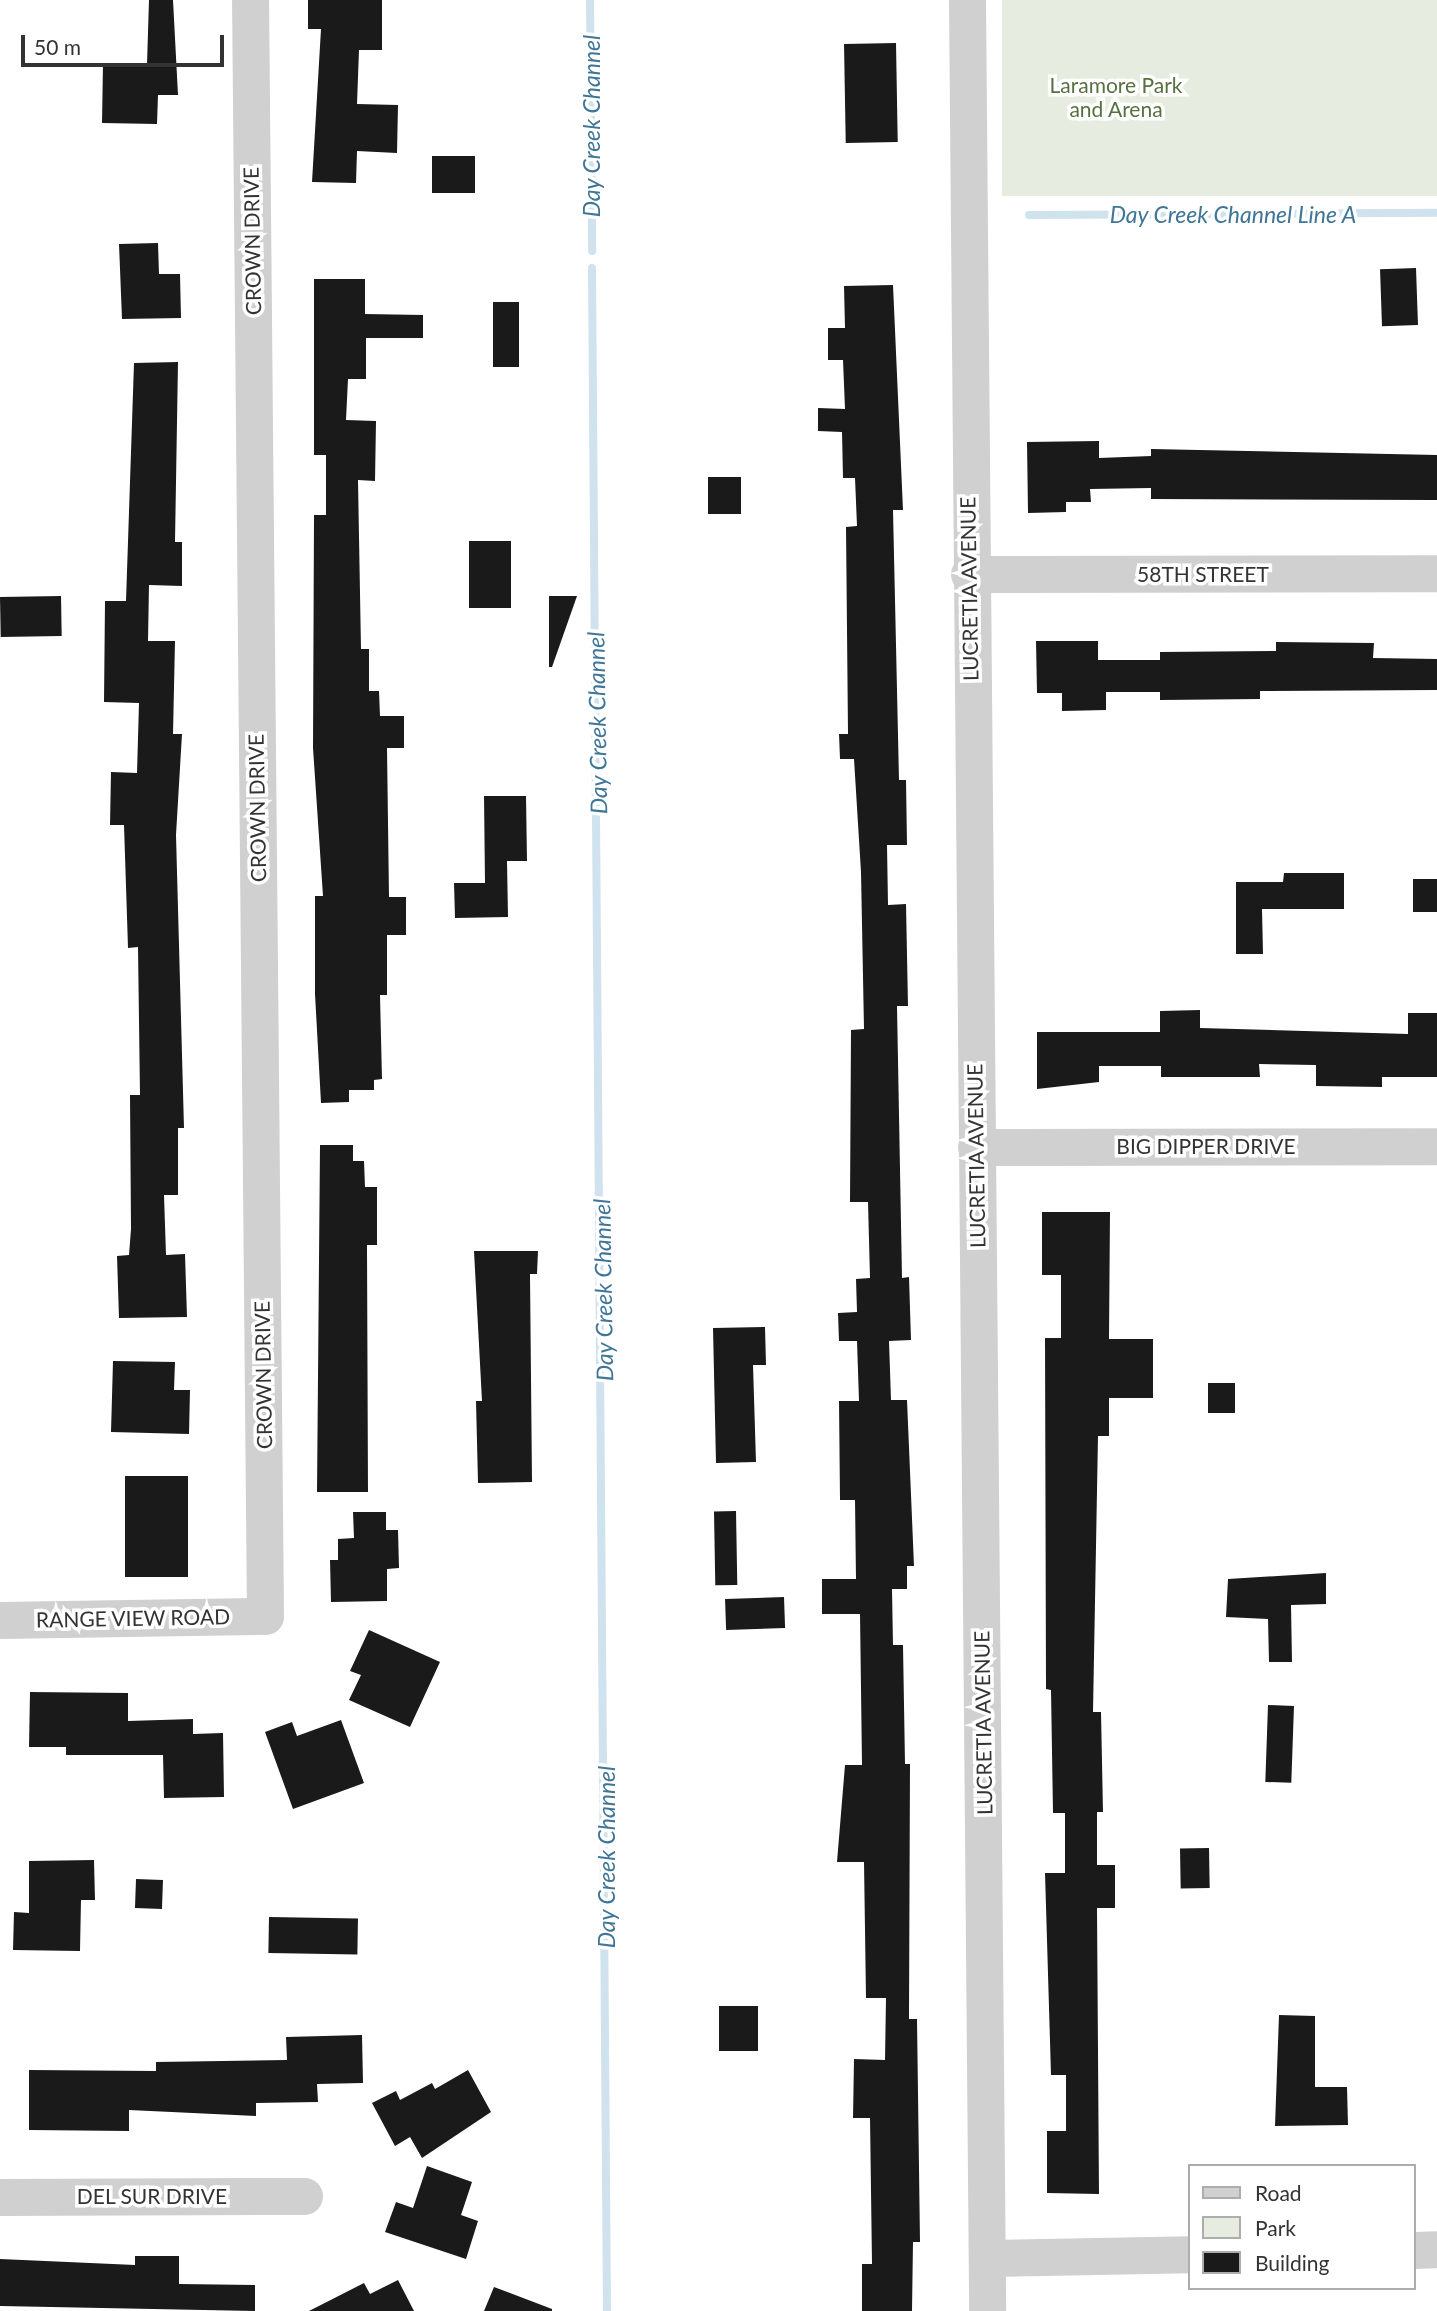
<!DOCTYPE html>
<html>
<head>
<meta charset="utf-8">
<style>
  body { margin:0 }
  #map { position:relative; width:1437px; height:2311px; overflow:hidden; background:#fff; font-family:Lato,sans-serif }
  div>[style] { position:absolute }
  .green>* { inset:0; background:#e6ecdf; transform-origin:0 0 }
  .stream>* { height:8px; margin:-4px; padding:0 4px; transform-origin:4px; border-radius:4px; background:#cfe2ee }
  .building>* { inset:0; background:#1a1a1a; transform-origin:0 0 }
  .minor>* { height:37px; margin:-18.5px; padding:0 18.5px; transform-origin:18.5px; border-radius:18.5px; background:#d0d0d0 }
  span { translate:-50% -50%; white-space:nowrap; text-align:center; line-height:1.15; -webkit-text-stroke:7px #fff; paint-order:stroke }
  .park-label { font-size:21px; color:#56703f }
  .street-label { font-size:21px; color:#333 }
  .water-label { font-size:23px; color:#3f7597; font-style:italic }
  .legend { position:absolute; left:1188px; top:2164px; width:228px; height:126px; box-sizing:border-box; background:#fff; border:2px solid #adadad; margin:0; padding:9px 12px; list-style:none; font-size:21px; color:#333 }
  .legend li { display:flex; align-items:center; gap:14px; height:35px }
  .legend b { width:35px; border:2px solid #adadad }
  .scale { position:absolute; left:21px; top:35px; width:203px; height:32px; box-sizing:border-box; border:4px solid #333; border-top:0; padding-left:9px; font-size:21px; line-height:24px; white-space:nowrap; color:#333; -webkit-text-stroke:5px #fff; paint-order:stroke }
</style>
</head>
<body>
<div id="map">
  <div class="green">
    <i style="left:1002px;top:0;width:435px;height:196px"></i>
  </div>
  <div class="stream">
    <i style="left:590px;top:0;width:251px;rotate:89.5deg"></i>
    <i style="left:1029px;top:215px;width:408px;rotate:-0.3deg"></i>
    <i style="left:592px;top:268px;width:2043px;rotate:89.58deg"></i>
  </div>
  <div class="building">
    <i style="clip-path:polygon(149px 0,173px 0,178px 95px,158px 95px,157px 124px,102px 123px,103px 63px,147px 64px)"></i>
    <i style="clip-path:polygon(308px 0,382px 0,382px 50px,359px 50px,357px 104px,398px 105px,397px 153px,357px 151px,356px 183px,312px 182px,321px 29px,308px 29px)"></i>
    <i style="left:896px;top:43px;width:99px;height:52px;rotate:89deg"></i>
    <i style="left:432px;top:156px;width:43px;height:37px"></i>
    <i style="clip-path:polygon(158px 243px,159px 274px,180px 274px,181px 318px,122px 319px,119px 244px)"></i>
    <i style="left:1416px;top:268px;width:57px;height:36px;rotate:88deg"></i>
    <i style="clip-path:polygon(314px 279px,365px 279px,365px 314px,423px 315px,423px 338px,366px 338px,366px 379px,348px 379px,346px 420px,376px 421px,375px 481px,358px 480px,361px 649px,369px 649px,369px 691px,379px 691px,380px 716px,404px 716px,404px 748px,387px 748px,389px 897px,406px 897px,406px 935px,387px 935px,387px 995px,380px 995px,382px 1079px,374px 1080px,374px 1090px,349px 1090px,349px 1102px,321px 1103px,315px 994px,315px 896px,323px 896px,313px 748px,314px 515px,326px 515px,326px 455px,314px 455px)"></i>
    <i style="clip-path:polygon(893px 285px,903px 510px,893px 510px,899px 780px,906px 780px,907px 845px,887px 845px,888px 905px,906px 904px,908px 1006px,897px 1006px,902px 1278px,909px 1277px,911px 1340px,889px 1341px,891px 1400px,907px 1400px,914px 1566px,907px 1566px,907px 1589px,892px 1589px,893px 1645px,903px 1645px,905px 1764px,910px 1764px,909px 2019px,917px 2019px,920px 2242px,913px 2242px,912px 2311px,862px 2311px,862px 2264px,872px 2264px,870px 2118px,853px 2118px,854px 2059px,885px 2060px,886px 1998px,866px 1998px,864px 1862px,837px 1862px,845px 1765px,862px 1765px,860px 1614px,822px 1614px,822px 1579px,856px 1579px,855px 1500px,840px 1500px,839px 1401px,859px 1401px,857px 1341px,839px 1341px,838px 1313px,857px 1312px,856px 1279px,870px 1278px,868px 1202px,850px 1202px,851px 1030px,864px 1029px,861px 872px,854px 759px,840px 759px,839px 734px,848px 734px,846px 527px,857px 526px,855px 478px,843px 478px,842px 432px,818px 431px,818px 408px,845px 409px,843px 360px,828px 360px,828px 328px,845px 328px,844px 286px)"></i>
    <i style="left:493px;top:302px;width:26px;height:65px"></i>
    <i style="clip-path:polygon(178px 362px,175px 542px,182px 542px,182px 586px,149px 585px,148px 641px,175px 641px,173px 734px,182px 734px,176px 835px,184px 1128px,178px 1128px,178px 1195px,164px 1195px,166px 1255px,185px 1254px,187px 1317px,119px 1318px,117px 1256px,129px 1255px,131px 1229px,130px 1095px,140px 1095px,138px 947px,128px 948px,124px 825px,110px 825px,111px 772px,137px 773px,139px 703px,104px 702px,105px 601px,126px 601px,134px 363px)"></i>
    <i style="clip-path:polygon(1099px 441px,1099px 458px,1151px 456px,1151px 449px,1437px 455px,1437px 500px,1151px 499px,1151px 488px,1090px 489px,1091px 502px,1066px 502px,1066px 512px,1028px 513px,1027px 442px)"></i>
    <i style="left:741px;top:477px;width:37px;height:33px;rotate:90deg"></i>
    <i style="left:469px;top:541px;width:42px;height:67px"></i>
    <i style="left:61px;top:596px;width:40px;height:61px;rotate:89deg"></i>
    <i style="clip-path:polygon(549px 596px,577px 596px,552px 667px,549px 667px)"></i>
    <i style="clip-path:polygon(1036px 641px,1098px 641px,1098px 660px,1160px 660px,1160px 652px,1276px 651px,1276px 642px,1374px 643px,1373px 658px,1437px 659px,1437px 690px,1260px 691px,1260px 699px,1160px 700px,1160px 692px,1106px 692px,1106px 710px,1062px 711px,1062px 693px,1037px 693px)"></i>
    <i style="clip-path:polygon(484px 796px,526px 796px,527px 861px,507px 861px,508px 917px,455px 918px,454px 883px,485px 883px)"></i>
    <i style="clip-path:polygon(1284px 873px,1344px 873px,1344px 909px,1262px 909px,1263px 954px,1236px 954px,1236px 882px,1283px 882px)"></i>
    <i style="left:1413px;top:879px;width:24px;height:33px"></i>
    <i style="clip-path:polygon(1200px 1010px,1200px 1028px,1408px 1034px,1408px 1013px,1437px 1013px,1437px 1077px,1382px 1077px,1382px 1087px,1316px 1086px,1316px 1065px,1259px 1064px,1260px 1077px,1161px 1077px,1161px 1066px,1099px 1066px,1099px 1082px,1037px 1089px,1037px 1032px,1160px 1032px,1160px 1011px)"></i>
    <i style="clip-path:polygon(320px 1145px,353px 1145px,353px 1161px,364px 1161px,365px 1187px,377px 1187px,377px 1245px,367px 1245px,368px 1492px,317px 1492px)"></i>
    <i style="clip-path:polygon(1042px 1212px,1110px 1212px,1109px 1339px,1153px 1339px,1153px 1398px,1109px 1398px,1109px 1436px,1098px 1436px,1093px 1712px,1101px 1712px,1103px 1812px,1097px 1812px,1097px 1865px,1115px 1865px,1115px 1908px,1097px 1908px,1099px 2194px,1047px 2193px,1047px 2131px,1066px 2131px,1066px 2075px,1051px 2075px,1045px 1873px,1065px 1873px,1065px 1813px,1053px 1813px,1051px 1690px,1046px 1689px,1045px 1338px,1061px 1338px,1061px 1275px,1042px 1275px)"></i>
    <i style="clip-path:polygon(474px 1251px,538px 1251px,537px 1274px,530px 1274px,532px 1482px,478px 1483px,476px 1401px,482px 1401px)"></i>
    <i style="clip-path:polygon(765px 1327px,766px 1365px,753px 1365px,756px 1462px,716px 1463px,713px 1328px)"></i>
    <i style="clip-path:polygon(113px 1361px,175px 1362px,174px 1390px,190px 1390px,189px 1434px,111px 1432px)"></i>
    <i style="left:1235px;top:1383px;width:30px;height:27px;rotate:90deg"></i>
    <i style="left:125px;top:1476px;width:63px;height:101px"></i>
    <i style="left:736px;top:1511px;width:74px;height:22px;rotate:89deg"></i>
    <i style="clip-path:polygon(353px 1512px,386px 1512px,386px 1530px,398px 1530px,399px 1568px,387px 1569px,387px 1601px,331px 1602px,330px 1560px,338px 1560px,338px 1539px,354px 1538px)"></i>
    <i style="clip-path:polygon(1326px 1573px,1326px 1604px,1291px 1605px,1292px 1662px,1269px 1662px,1268px 1619px,1226px 1617px,1228px 1579px)"></i>
    <i style="left:784px;top:1597px;width:31px;height:59px;rotate:88deg"></i>
    <i style="clip-path:polygon(369px 1630px,440px 1662px,410px 1727px,349px 1700px,361px 1675px,350px 1671px)"></i>
    <i style="clip-path:polygon(30px 1692px,128px 1693px,128px 1721px,193px 1719px,193px 1734px,223px 1733px,224px 1797px,164px 1798px,163px 1755px,66px 1755px,66px 1747px,29px 1747px)"></i>
    <i style="left:1268px;top:1705px;width:26px;height:77px;rotate:2deg"></i>
    <i style="clip-path:polygon(341px 1720px,364px 1783px,293px 1809px,265px 1732px,292px 1722px,297px 1736px)"></i>
    <i style="left:1209px;top:1848px;width:40px;height:29px;rotate:89deg"></i>
    <i style="clip-path:polygon(94px 1860px,95px 1900px,81px 1900px,80px 1951px,13px 1950px,14px 1912px,29px 1913px,29px 1861px)"></i>
    <i style="left:136px;top:1879px;width:27px;height:29px;rotate:2deg"></i>
    <i style="left:269px;top:1917px;width:89px;height:36px;rotate:1deg"></i>
    <i style="left:719px;top:2006px;width:39px;height:45px"></i>
    <i style="clip-path:polygon(1279px 2015px,1315px 2016px,1315px 2087px,1347px 2087px,1348px 2125px,1275px 2126px)"></i>
    <i style="clip-path:polygon(362px 2035px,363px 2083px,317px 2084px,318px 2102px,256px 2103px,256px 2116px,129px 2110px,129px 2131px,29px 2130px,29px 2070px,156px 2071px,156px 2062px,287px 2060px,286px 2037px)"></i>
    <i style="clip-path:polygon(468px 2070px,491px 2112px,422px 2158px,410px 2137px,395px 2146px,372px 2103px,396px 2091px,400px 2100px,432px 2083px,435px 2089px)"></i>
    <i style="clip-path:polygon(427px 2166px,472px 2182px,461px 2215px,478px 2221px,466px 2259px,385px 2232px,396px 2202px,413px 2208px)"></i>
    <i style="clip-path:polygon(135px 2256px,179px 2256px,179px 2284px,255px 2285px,255px 2311px,0 2306px,0 2259px,135px 2265px)"></i>
    <i style="clip-path:polygon(398px 2280px,414px 2311px,309px 2311px,364px 2283px,370px 2294px)"></i>
    <i style="clip-path:polygon(494px 2287px,552px 2309px,552px 2311px,484px 2311px)"></i>
  </div>
  <div class="minor">
    <i style="left:967px;top:0;width:2311px;rotate:89.5deg"></i>
    <i style="left:969px;top:574px;width:468px;rotate:-0.1deg"></i>
    <i style="left:976px;top:1147px;width:461px;rotate:-0.1deg"></i>
    <i style="left:0;top:1620px;width:265px;rotate:-0.9deg"></i>
    <i style="left:265px;top:1616px;width:1616px;rotate:-90.53deg"></i>
    <i style="left:0;top:2197px;width:304px;rotate:-0.2deg"></i>
    <i style="left:1414px;top:2250px;width:23px;rotate:-2deg"></i>
    <i style="left:990px;top:2258px;width:200px;rotate:-1.1deg"></i>
  </div>
  <div class="park-label">
    <span style="left:1116px;top:97px">Laramore Park<br>and Arena</span>
  </div>
  <div class="street-label">
    <span style="left:252px;top:241px;rotate:-91deg">CROWN DRIVE</span>
    <span style="left:1203px;top:574px">58TH STREET</span>
    <span style="left:969px;top:589px;rotate:-91deg">LUCRETIA AVENUE</span>
    <span style="left:257px;top:808px;rotate:-91deg">CROWN DRIVE</span>
    <span style="left:1206px;top:1146px">BIG DIPPER DRIVE</span>
    <span style="left:976px;top:1156px;rotate:-91deg">LUCRETIA AVENUE</span>
    <span style="left:263px;top:1375px;rotate:-91deg">CROWN DRIVE</span>
    <span style="left:133px;top:1618px;rotate:-1deg">RANGE VIEW ROAD</span>
    <span style="left:983px;top:1723px;rotate:-91deg">LUCRETIA AVENUE</span>
    <span style="left:152px;top:2196px">DEL SUR DRIVE</span>
  </div>
  <div class="water-label">
    <span style="left:591px;top:126px;rotate:-90deg">Day Creek Channel</span>
    <span style="left:1233px;top:214px">Day Creek Channel Line A</span>
    <span style="left:597px;top:723px;rotate:-91deg">Day Creek Channel</span>
    <span style="left:603px;top:1290px;rotate:-91deg">Day Creek Channel</span>
    <span style="left:606px;top:1857px;rotate:-90deg">Day Creek Channel</span>
  </div>
  <ul class="legend">
  <li><b style="height:9px;background:#d0d0d0"></b>Road</li>
  <li><b style="height:19px;background:#e6ecdf"></b>Park</li>
  <li><b style="height:19px;background:#1a1a1a"></b>Building</li>
  </ul>
  <div class="scale">50 m</div>
</div>
</body>
</html>
